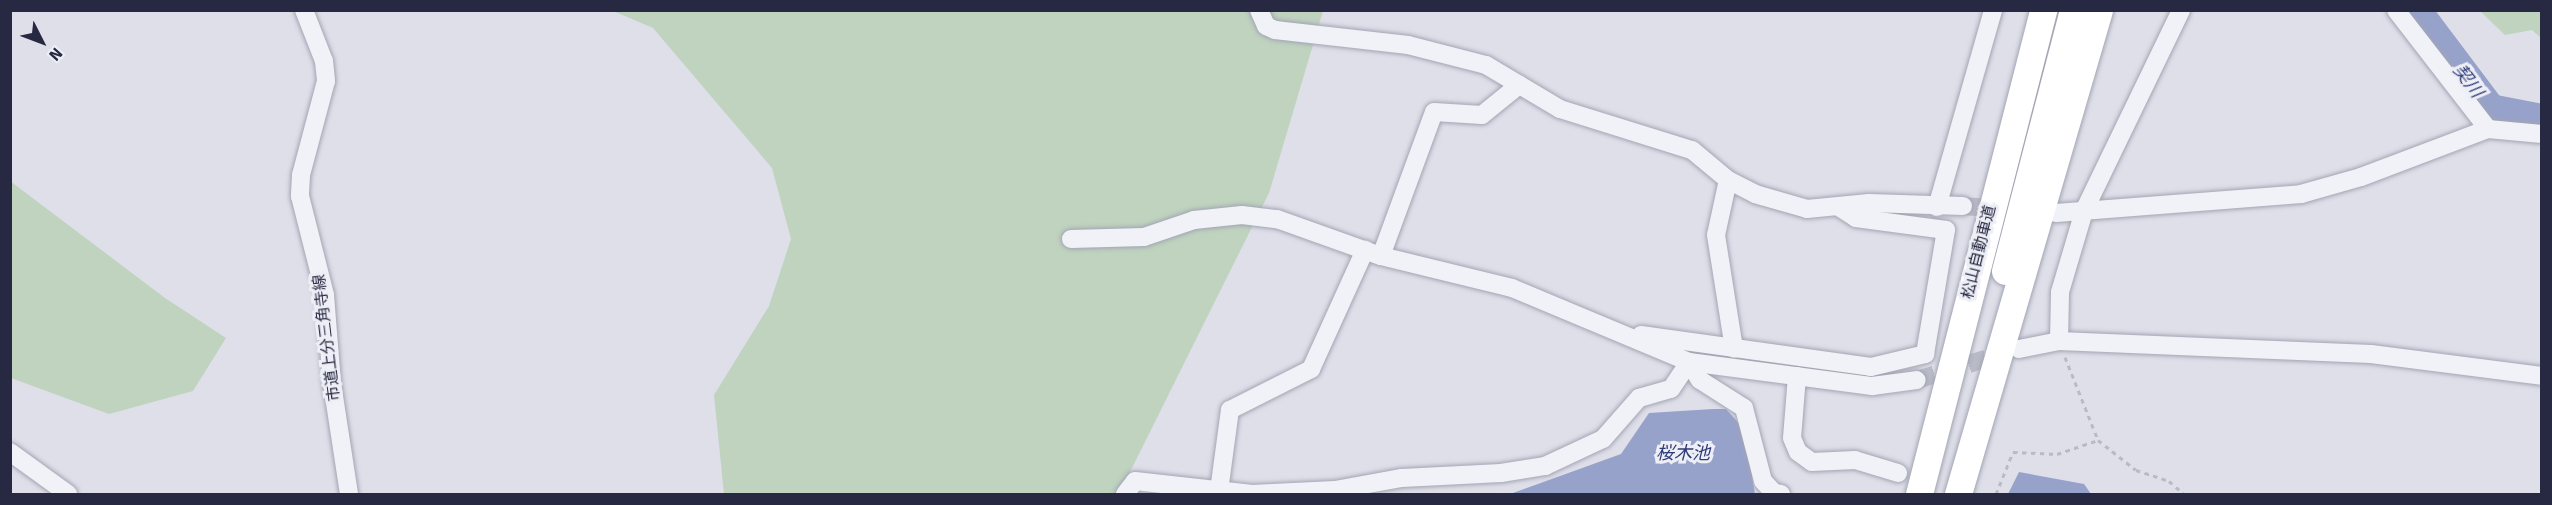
<!DOCTYPE html>
<html>
<head>
<meta charset="utf-8">
<style>
  body { margin:0 }
  #map { position:relative; width:2552px; height:505px; overflow:hidden; background:#dedfe9; font-family:Signika,"Noto Sans JP",sans-serif }
  div>[style] { position:absolute }
  .green>* { inset:0; background:#bfd3bf }
  .water>* { inset:0; background:#97a2cb }
  .river>* { height:32px; margin:-16px; padding:0 16px; transform-origin:16px; border-radius:16px; background:#97a2cb }
  .minor-tunnel>* { height:18px; margin-top:-9px; transform-origin:0; background:repeating-linear-gradient(90deg,#b9bbc7 0 18px,transparent 0 27px) }
  .path>* { height:3px; margin-top:-1.5px; transform-origin:0; background:repeating-linear-gradient(90deg,#b8bac4 0 4.5px,transparent 0 9px) }
  .roads { filter:drop-shadow(0 0 2px #a3a5b3) drop-shadow(0 0 2px #a3a5b3) }
  .minor>* { height:18px; margin:-9px; padding:0 9px; transform-origin:9px; border-radius:9px; background:#f1f2f7 }
  .highway>* { height:27px; margin:-13.5px; padding:0 13.5px; transform-origin:13.5px; border-radius:13.5px; background:#fff }
  span { translate:-50% -50%; white-space:nowrap; text-align:center; line-height:1.15; -webkit-text-stroke:6px #eeeff6; paint-order:stroke }
  .street-label { font-size:16px; color:#262941 }
  .water-label { font-size:18px; color:#2e3b77; font-style:italic }
  .frame { position:absolute; inset:0; border:12px solid #262941; pointer-events:none }
  .north { position:absolute; left:12px; top:12px; width:60px; height:60px; -webkit-text-stroke:4px #eeeff6; paint-order:stroke; rotate:132deg; font-size:16px; font-weight:700; line-height:24px; text-align:center; color:#262941 }
  .north::after { content:''; display:block; margin:auto; width:21px; height:27px; background:#262941; clip-path:polygon(50% 0,100% 100%,50% 72%,0 100%) }
</style>
</head>
<body>
<div id="map">
  <div class="green">
    <i style="clip-path:polygon(613px 11px,1323px 11px,1269px 193px,1119px 494px,724px 494px,714px 395px,769px 306px,791px 239px,772px 168px,653px 28px)"></i>
    <i style="clip-path:polygon(2480px 11px,2541px 11px,2541px 38px,2532px 30px,2505px 35px)"></i>
    <i style="clip-path:polygon(10px 181px,165px 298px,226px 338px,193px 391px,109px 414px,11px 378px)"></i>
  </div>
  <div class="water">
    <i style="clip-path:polygon(1713px 409px,1726px 409px,1744px 429px,1755px 494px,1510px 494px,1621px 454px,1649px 413px)"></i>
    <i style="clip-path:polygon(2019px 472px,2084px 484px,2091px 494px,2008px 494px)"></i>
  </div>
  <div class="river">
    <i style="left:2415px;top:10px;width:125px;rotate:53.1deg"></i>
    <i style="left:2490px;top:110px;width:53px;rotate:10.9deg"></i>
  </div>
  <div class="minor-tunnel">
    <i style="left:1963px;top:206px;width:40px;rotate:4.3deg"></i>
    <i style="left:1917px;top:380px;width:92px;rotate:-17.1deg"></i>
  </div>
  <div class="path">
    <i style="left:2065px;top:357px;width:89px;rotate:68.3deg"></i>
    <i style="left:2098px;top:440px;width:48px;rotate:38.3deg"></i>
    <i style="left:2136px;top:470px;width:35px;rotate:18deg"></i>
    <i style="left:2169px;top:481px;width:20px;rotate:41deg"></i>
    <i style="left:1996px;top:494px;width:45px;rotate:-68deg"></i>
    <i style="left:2013px;top:452px;width:44px;rotate:2.6deg"></i>
    <i style="left:2057px;top:454px;width:43px;rotate:-18.9deg"></i>
  </div>
  <div class="roads">
    <div class="minor">
      <i style="left:304px;top:10px;width:55px;rotate:68.6deg"></i>
      <i style="left:324px;top:61px;width:20px;rotate:84deg"></i>
      <i style="left:326px;top:81px;width:97px;rotate:104.9deg"></i>
      <i style="left:301px;top:175px;width:21px;rotate:93deg"></i>
      <i style="left:300px;top:196px;width:102px;rotate:75.8deg"></i>
      <i style="left:325px;top:295px;width:88px;rotate:85.5deg"></i>
      <i style="left:332px;top:383px;width:112px;rotate:81.3deg"></i>
      <i style="left:1259px;top:10px;width:17px;rotate:66deg"></i>
      <i style="left:1266px;top:26px;width:10px;rotate:24deg"></i>
      <i style="left:1275px;top:30px;width:134px;rotate:6.4deg"></i>
      <i style="left:1408px;top:45px;width:81px;rotate:14.4deg"></i>
      <i style="left:1486px;top:65px;width:86px;rotate:30.7deg"></i>
      <i style="left:1560px;top:109px;width:138px;rotate:17.3deg"></i>
      <i style="left:1692px;top:150px;width:47px;rotate:39.8deg"></i>
      <i style="left:1728px;top:180px;width:30px;rotate:27deg"></i>
      <i style="left:1755px;top:194px;width:54px;rotate:16.1deg"></i>
      <i style="left:1807px;top:209px;width:62px;rotate:-5.5deg"></i>
      <i style="left:1869px;top:203px;width:94px;rotate:1.8deg"></i>
      <i style="left:2396px;top:10px;width:150px;rotate:52.3deg"></i>
      <i style="left:1728px;top:180px;width:56px;rotate:102.3deg"></i>
      <i style="left:1716px;top:235px;width:115px;rotate:81deg"></i>
      <i style="left:1937px;top:207px;width:205px;rotate:-74.1deg"></i>
      <i style="left:2056px;top:213px;width:246px;rotate:-4.4deg"></i>
      <i style="left:2301px;top:194px;width:62px;rotate:-15.8deg"></i>
      <i style="left:2361px;top:177px;width:136px;rotate:-20.7deg"></i>
      <i style="left:2488px;top:129px;width:54px;rotate:5.3deg"></i>
      <i style="left:1071px;top:239px;width:73px;rotate:-1.6deg"></i>
      <i style="left:1144px;top:237px;width:53px;rotate:-18.8deg"></i>
      <i style="left:1194px;top:220px;width:48px;rotate:-5.9deg"></i>
      <i style="left:1242px;top:215px;width:35px;rotate:7deg"></i>
      <i style="left:1277px;top:219px;width:110px;rotate:19.6deg"></i>
      <i style="left:1381px;top:256px;width:135px;rotate:13.7deg"></i>
      <i style="left:1512px;top:288px;width:192px;rotate:22.7deg"></i>
      <i style="left:1689px;top:362px;width:185px;rotate:7.5deg"></i>
      <i style="left:1872px;top:386px;width:45px;rotate:-7.6deg"></i>
      <i style="left:1381px;top:256px;width:153px;rotate:-69.8deg"></i>
      <i style="left:1434px;top:112px;width:48px;rotate:3.6deg"></i>
      <i style="left:1482px;top:115px;width:48px;rotate:-39deg"></i>
      <i style="left:1641px;top:335px;width:232px;rotate:7.9deg"></i>
      <i style="left:1871px;top:367px;width:56px;rotate:-13.5deg"></i>
      <i style="left:1925px;top:354px;width:126px;rotate:-80.4deg"></i>
      <i style="left:1946px;top:230px;width:91px;rotate:-172.4deg"></i>
      <i style="left:1856px;top:218px;width:20px;rotate:-147deg"></i>
      <i style="left:2059px;top:341px;width:49px;rotate:-88.8deg"></i>
      <i style="left:2060px;top:292px;width:84px;rotate:-73.5deg"></i>
      <i style="left:2084px;top:211px;width:223px;rotate:-64.2deg"></i>
      <i style="left:2019px;top:349px;width:41px;rotate:-11.3deg"></i>
      <i style="left:2059px;top:341px;width:312px;rotate:2.4deg"></i>
      <i style="left:2371px;top:354px;width:172px;rotate:7.3deg"></i>
      <i style="left:1689px;top:362px;width:21px;rotate:59deg"></i>
      <i style="left:1700px;top:380px;width:52px;rotate:32.5deg"></i>
      <i style="left:1744px;top:408px;width:75px;rotate:75.4deg"></i>
      <i style="left:1763px;top:481px;width:16px;rotate:47deg"></i>
      <i style="left:1774px;top:493px;width:7px;rotate:8deg"></i>
      <i style="left:1797px;top:376px;width:62px;rotate:94.6deg"></i>
      <i style="left:1792px;top:438px;width:15px;rotate:67deg"></i>
      <i style="left:1798px;top:452px;width:17px;rotate:36deg"></i>
      <i style="left:1812px;top:462px;width:43px;rotate:-2.7deg"></i>
      <i style="left:1855px;top:460px;width:45px;rotate:16.8deg"></i>
      <i style="left:10px;top:452px;width:72px;rotate:35.9deg"></i>
      <i style="left:1219px;top:491px;width:82px;rotate:-82.3deg"></i>
      <i style="left:1230px;top:410px;width:91px;rotate:-26.8deg"></i>
      <i style="left:1311px;top:369px;width:131px;rotate:-65.6deg"></i>
      <i style="left:1125px;top:494px;width:16px;rotate:-52deg"></i>
      <i style="left:1135px;top:481px;width:118px;rotate:6.3deg"></i>
      <i style="left:1252px;top:494px;width:83px;rotate:-2.8deg"></i>
      <i style="left:1335px;top:490px;width:68px;rotate:-10.2deg"></i>
      <i style="left:1402px;top:478px;width:99px;rotate:-2.9deg"></i>
      <i style="left:1501px;top:473px;width:45px;rotate:-9deg"></i>
      <i style="left:1545px;top:466px;width:64px;rotate:-25deg"></i>
      <i style="left:1603px;top:439px;width:55px;rotate:-48.7deg"></i>
      <i style="left:1639px;top:398px;width:33px;rotate:-16deg"></i>
      <i style="left:1671px;top:389px;width:32px;rotate:-56deg"></i>
    </div>
    <div class="highway">
      <i style="left:2005px;top:271px;width:270px;rotate:-75.4deg"></i>
      <i style="left:1919px;top:494px;width:500px;rotate:-75.6deg"></i>
      <i style="left:1958px;top:494px;width:504px;rotate:-73.76deg"></i>
    </div>
  </div>
  <div class="street-label">
    <span style="left:1979px;top:252px;rotate:-76deg">松山自動車道</span>
    <span style="left:327px;top:338px;rotate:-97deg">市道上分三角寺線</span>
  </div>
  <div class="water-label">
    <span style="left:2468px;top:81px;rotate:53deg">契川</span>
    <span style="left:1683px;top:453px">桜木池</span>
  </div>
  <div class="frame"></div>
  <div class="north">N</div>
</div>
</body>
</html>
